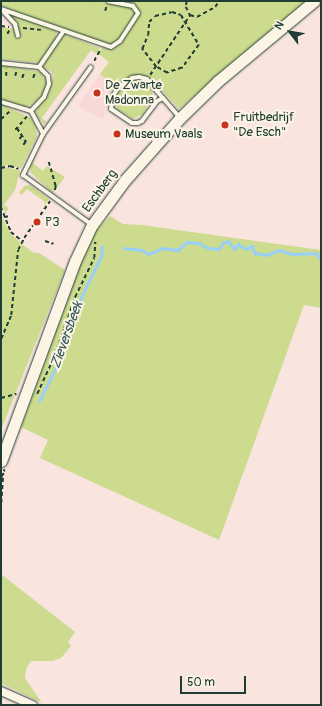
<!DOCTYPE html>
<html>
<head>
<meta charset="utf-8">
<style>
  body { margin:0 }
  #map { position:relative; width:322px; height:706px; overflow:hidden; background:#fae4de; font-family:Pangolin,sans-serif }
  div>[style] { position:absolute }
  .built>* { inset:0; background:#f8d8d9 }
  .green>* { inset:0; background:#cddb8f }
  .stream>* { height:2.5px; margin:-1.25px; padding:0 1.25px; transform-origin:1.25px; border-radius:1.25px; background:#98d0f7 }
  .path>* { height:1.5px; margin-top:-0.75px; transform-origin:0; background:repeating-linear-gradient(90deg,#1f3d34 0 4px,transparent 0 7px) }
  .roads { filter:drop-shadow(0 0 1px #1f3d34) drop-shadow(0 0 1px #1f3d34) }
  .lane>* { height:4px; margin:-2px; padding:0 2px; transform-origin:2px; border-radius:2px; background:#fcf5e5 }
  .street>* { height:8px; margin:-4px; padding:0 4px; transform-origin:4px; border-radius:4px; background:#fcf5e5 }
  .secondary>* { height:11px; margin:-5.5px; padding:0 5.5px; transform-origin:5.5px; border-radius:5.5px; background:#fcf5e5 }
  .dots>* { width:11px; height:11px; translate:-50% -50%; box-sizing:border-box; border:2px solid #fcf5e5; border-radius:50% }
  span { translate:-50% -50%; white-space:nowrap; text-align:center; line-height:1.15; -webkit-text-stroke:4px #fcf5e5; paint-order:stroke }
  .poi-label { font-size:13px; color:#1f3d34 }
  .left { translate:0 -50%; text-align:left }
  .street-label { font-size:13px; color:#1f3d34 }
  .water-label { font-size:14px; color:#375a5b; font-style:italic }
  .frame { position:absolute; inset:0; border:2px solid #1f3d34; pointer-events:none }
  .north { position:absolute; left:270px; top:12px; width:40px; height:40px; -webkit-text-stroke:3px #fcf5e5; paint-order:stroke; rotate:301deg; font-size:11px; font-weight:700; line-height:16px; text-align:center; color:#1f3d34 }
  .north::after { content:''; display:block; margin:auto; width:14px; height:18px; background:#1f3d34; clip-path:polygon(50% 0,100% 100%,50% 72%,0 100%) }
  .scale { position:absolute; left:180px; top:676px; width:66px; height:18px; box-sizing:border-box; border:2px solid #1f3d34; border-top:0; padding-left:5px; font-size:12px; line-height:14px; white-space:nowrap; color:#1f3d34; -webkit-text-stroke:3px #fcf5e5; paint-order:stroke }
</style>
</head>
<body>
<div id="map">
  <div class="built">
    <i style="clip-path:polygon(100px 74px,113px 84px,103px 119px,78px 106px)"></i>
  </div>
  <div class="green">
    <i style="clip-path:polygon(1px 1px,100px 1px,131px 7px,136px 14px,118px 41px,112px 45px,21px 15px,1px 5px)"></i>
    <i style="clip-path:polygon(126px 1px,306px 1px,179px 109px,159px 87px,152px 91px,153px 96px,143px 114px,133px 119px,117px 109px,115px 103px,120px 89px,100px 74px,109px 62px,98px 54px,103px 47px,112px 48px,118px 46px,139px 15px,137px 7px)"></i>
    <i style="clip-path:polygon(6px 12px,57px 31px,56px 39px,39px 63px,1px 59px,1px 27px,14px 29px,19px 26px)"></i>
    <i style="clip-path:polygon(64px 34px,100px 48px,97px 54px,91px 50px,42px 118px,47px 122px,44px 124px,37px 116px,36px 110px,49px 94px,53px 76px,51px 71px,44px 68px,44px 63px)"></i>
    <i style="clip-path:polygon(1px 65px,41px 72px,47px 82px,43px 95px,32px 105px,25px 107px,1px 100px)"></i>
    <i style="clip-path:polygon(2px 105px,31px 118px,36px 127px,37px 137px,21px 168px,8px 165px,1px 167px)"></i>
    <i style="clip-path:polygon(35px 156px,33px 163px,43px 171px,47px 166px,65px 177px,53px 193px,31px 173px,30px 165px)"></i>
    <i style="clip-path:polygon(8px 167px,20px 171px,15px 190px,4px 205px,9px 208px,5px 214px,2px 205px,1px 169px)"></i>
    <i style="clip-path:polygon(30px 185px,49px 199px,43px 208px,45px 202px,27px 189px,22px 195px,19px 193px,24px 186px)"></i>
    <i style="clip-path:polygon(1px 215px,11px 234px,23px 245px,34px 253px,39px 253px,65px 270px,1px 430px)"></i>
    <i style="clip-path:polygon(110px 216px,123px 224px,142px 225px,321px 250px,321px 308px,304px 305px,219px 540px,40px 458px,48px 440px,21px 427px,77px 272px,94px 233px)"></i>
    <i style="clip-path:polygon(1px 574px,75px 632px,68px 642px,71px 646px,61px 658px,52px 661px,31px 661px,26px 669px,25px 678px,42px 703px,1px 683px)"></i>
  </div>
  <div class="stream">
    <i style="left:124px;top:248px;width:18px;rotate:6deg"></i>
    <i style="left:142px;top:250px;width:8px;rotate:30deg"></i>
    <i style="left:149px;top:254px;width:15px;rotate:-23deg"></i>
    <i style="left:163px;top:248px;width:15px;rotate:8deg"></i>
    <i style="left:178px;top:250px;width:12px;rotate:-42deg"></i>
    <i style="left:187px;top:242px;width:12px;rotate:5deg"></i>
    <i style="left:199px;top:243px;width:10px;rotate:29deg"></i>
    <i style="left:208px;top:248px;width:11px;rotate:5deg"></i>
    <i style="left:219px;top:249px;width:7px;rotate:-56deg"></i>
    <i style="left:223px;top:243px;width:5px;rotate:-22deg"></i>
    <i style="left:228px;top:241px;width:11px;rotate:49deg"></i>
    <i style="left:235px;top:249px;width:6px;rotate:-59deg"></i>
    <i style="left:238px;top:244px;width:9px;rotate:32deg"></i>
    <i style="left:246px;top:249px;width:7px;rotate:-27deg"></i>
    <i style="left:252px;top:246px;width:8px;rotate:67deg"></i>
    <i style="left:255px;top:253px;width:12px;rotate:9deg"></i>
    <i style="left:267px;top:255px;width:13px;rotate:-23deg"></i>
    <i style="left:279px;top:250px;width:14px;rotate:17deg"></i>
    <i style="left:292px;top:254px;width:24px;rotate:-2deg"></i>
    <i style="left:316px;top:253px;width:8px;rotate:50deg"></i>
    <i style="left:39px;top:401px;width:45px;rotate:-63.4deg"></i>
    <i style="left:59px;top:361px;width:49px;rotate:-73.4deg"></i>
    <i style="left:73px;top:314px;width:64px;rotate:-64.2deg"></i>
    <i style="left:101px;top:256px;width:9px;rotate:-84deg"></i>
  </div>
  <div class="path">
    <i style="left:187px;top:1px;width:6px;rotate:99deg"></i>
    <i style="left:186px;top:7px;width:9px;rotate:63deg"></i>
    <i style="left:190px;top:15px;width:7px;rotate:16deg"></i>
    <i style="left:197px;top:17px;width:21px;rotate:-29deg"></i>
    <i style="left:215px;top:7px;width:7px;rotate:-56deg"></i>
    <i style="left:88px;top:2px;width:1px;rotate:-45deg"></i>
    <i style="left:105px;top:11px;width:4px;rotate:-76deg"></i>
    <i style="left:172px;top:12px;width:9px;rotate:18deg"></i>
    <i style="left:181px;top:15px;width:35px;rotate:59deg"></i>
    <i style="left:199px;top:45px;width:29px;rotate:126deg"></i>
    <i style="left:182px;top:68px;width:16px;rotate:162deg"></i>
    <i style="left:167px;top:73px;width:13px;rotate:-151deg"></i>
    <i style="left:156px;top:67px;width:23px;rotate:-128deg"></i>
    <i style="left:142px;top:49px;width:15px;rotate:-67deg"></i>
    <i style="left:148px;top:35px;width:13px;rotate:-86deg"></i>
    <i style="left:149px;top:22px;width:8px;rotate:-45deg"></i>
    <i style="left:155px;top:16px;width:17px;rotate:-13deg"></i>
    <i style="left:1px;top:26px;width:8px;rotate:7deg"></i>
    <i style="left:23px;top:28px;width:18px;rotate:6deg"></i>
    <i style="left:7px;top:34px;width:6px;rotate:-59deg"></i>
    <i style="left:94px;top:61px;width:13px;rotate:-61deg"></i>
    <i style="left:150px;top:75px;width:72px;rotate:-56.3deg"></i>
    <i style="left:6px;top:76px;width:7px;rotate:-90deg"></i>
    <i style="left:15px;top:76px;width:4px;rotate:-76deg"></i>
    <i style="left:22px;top:78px;width:6px;rotate:-72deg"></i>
    <i style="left:33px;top:78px;width:6px;rotate:-72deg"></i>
    <i style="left:1px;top:119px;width:12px;rotate:-42deg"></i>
    <i style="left:17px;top:128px;width:17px;rotate:57deg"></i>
    <i style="left:26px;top:142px;width:6px;rotate:129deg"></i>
    <i style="left:15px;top:130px;width:18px;rotate:-49deg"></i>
    <i style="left:19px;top:139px;width:4px;rotate:-45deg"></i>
    <i style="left:49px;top:162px;width:25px;rotate:74deg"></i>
    <i style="left:56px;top:186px;width:5px;rotate:101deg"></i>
    <i style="left:1px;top:168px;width:9px;rotate:-13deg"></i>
    <i style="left:10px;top:166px;width:9px;rotate:18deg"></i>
    <i style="left:1px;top:187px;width:11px;rotate:90deg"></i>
    <i style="left:1px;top:207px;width:27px;rotate:68deg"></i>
    <i style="left:11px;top:232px;width:14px;rotate:39deg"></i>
    <i style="left:4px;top:217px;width:7px;rotate:-8deg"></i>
    <i style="left:45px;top:241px;width:9px;rotate:18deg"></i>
    <i style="left:1px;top:339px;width:26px;rotate:-67deg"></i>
    <i style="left:11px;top:315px;width:65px;rotate:-83.9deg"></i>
    <i style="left:18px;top:250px;width:13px;rotate:-63deg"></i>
    <i style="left:24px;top:238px;width:45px;rotate:-54.9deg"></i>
    <i style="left:37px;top:394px;width:41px;rotate:-65.3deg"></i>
    <i style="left:54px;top:357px;width:64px;rotate:-70.7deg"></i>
    <i style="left:75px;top:297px;width:43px;rotate:-64deg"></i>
    <i style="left:94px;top:258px;width:16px;rotate:-86deg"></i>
    <i style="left:1px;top:398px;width:16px;rotate:-15deg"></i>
    <i style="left:1px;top:478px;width:9px;rotate:-69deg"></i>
    <i style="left:1px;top:503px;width:30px;rotate:-86deg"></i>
  </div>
  <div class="roads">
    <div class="lane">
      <i style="left:1px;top:9px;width:116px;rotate:19.1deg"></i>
      <i style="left:111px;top:47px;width:11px;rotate:-34deg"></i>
      <i style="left:120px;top:41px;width:33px;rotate:-57deg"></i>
      <i style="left:138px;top:13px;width:9px;rotate:-126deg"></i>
      <i style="left:133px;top:6px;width:25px;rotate:-169deg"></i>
      <i style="left:1px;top:9px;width:21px;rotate:47deg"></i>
      <i style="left:15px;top:24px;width:12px;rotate:76deg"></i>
      <i style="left:1px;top:63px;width:38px;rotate:6deg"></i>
      <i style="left:39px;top:67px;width:13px;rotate:45deg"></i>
      <i style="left:48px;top:76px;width:8px;rotate:83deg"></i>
      <i style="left:49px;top:84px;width:14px;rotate:111deg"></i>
      <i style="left:44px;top:97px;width:19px;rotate:133deg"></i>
      <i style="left:31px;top:111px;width:31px;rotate:-163deg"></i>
      <i style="left:39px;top:67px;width:42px;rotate:-55.6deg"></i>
      <i style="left:163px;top:98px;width:7px;rotate:153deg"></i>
      <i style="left:157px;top:101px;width:25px;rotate:127deg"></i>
      <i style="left:142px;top:121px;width:4px;rotate:153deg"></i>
      <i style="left:138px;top:123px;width:6px;rotate:180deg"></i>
      <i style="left:132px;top:123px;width:25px;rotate:-146deg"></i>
      <i style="left:111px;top:109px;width:13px;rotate:-81deg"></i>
      <i style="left:113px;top:96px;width:9px;rotate:-58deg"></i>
      <i style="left:118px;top:88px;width:17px;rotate:-36deg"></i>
      <i style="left:132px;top:78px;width:7px;rotate:-8deg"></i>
      <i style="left:139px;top:77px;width:8px;rotate:14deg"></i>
      <i style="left:147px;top:79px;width:13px;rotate:51deg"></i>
      <i style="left:155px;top:89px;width:38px;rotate:49deg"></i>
      <i style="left:31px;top:111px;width:26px;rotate:62deg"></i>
      <i style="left:43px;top:134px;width:46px;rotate:116deg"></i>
      <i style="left:23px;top:175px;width:85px;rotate:35.9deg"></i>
      <i style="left:43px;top:134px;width:82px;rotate:-54.4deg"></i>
    </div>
    <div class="street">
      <i style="left:1px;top:691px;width:35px;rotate:24deg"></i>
    </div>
    <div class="secondary">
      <i style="left:1px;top:461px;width:213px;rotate:-69.7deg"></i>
      <i style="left:75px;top:261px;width:40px;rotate:-65deg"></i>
      <i style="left:92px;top:225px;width:56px;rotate:-53.7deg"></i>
      <i style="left:125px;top:180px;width:83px;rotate:-48.4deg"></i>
      <i style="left:180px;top:118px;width:53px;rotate:-44.2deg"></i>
      <i style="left:218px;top:81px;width:125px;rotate:-39.8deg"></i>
    </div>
  </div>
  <div class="dots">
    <i style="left:97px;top:93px;background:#c8321e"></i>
    <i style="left:225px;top:125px;background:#c8321e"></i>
    <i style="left:117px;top:134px;background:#c8321e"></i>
    <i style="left:37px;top:222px;background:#c8321e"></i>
  </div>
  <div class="poi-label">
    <span class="left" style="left:105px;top:93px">De Zwarte<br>Madonna</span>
    <span class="left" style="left:233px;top:125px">Fruitbedrijf<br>"De Esch"</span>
    <span class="left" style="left:125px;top:134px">Museum Vaals</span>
    <span class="left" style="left:45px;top:222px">P3</span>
  </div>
  <div class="street-label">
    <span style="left:100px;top:191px;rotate:-54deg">Eschberg</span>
  </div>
  <div class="water-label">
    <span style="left:67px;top:335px;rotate:-70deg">Zieversbeek</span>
  </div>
  <div class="frame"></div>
  <div class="north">N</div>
  <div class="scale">50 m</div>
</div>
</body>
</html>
